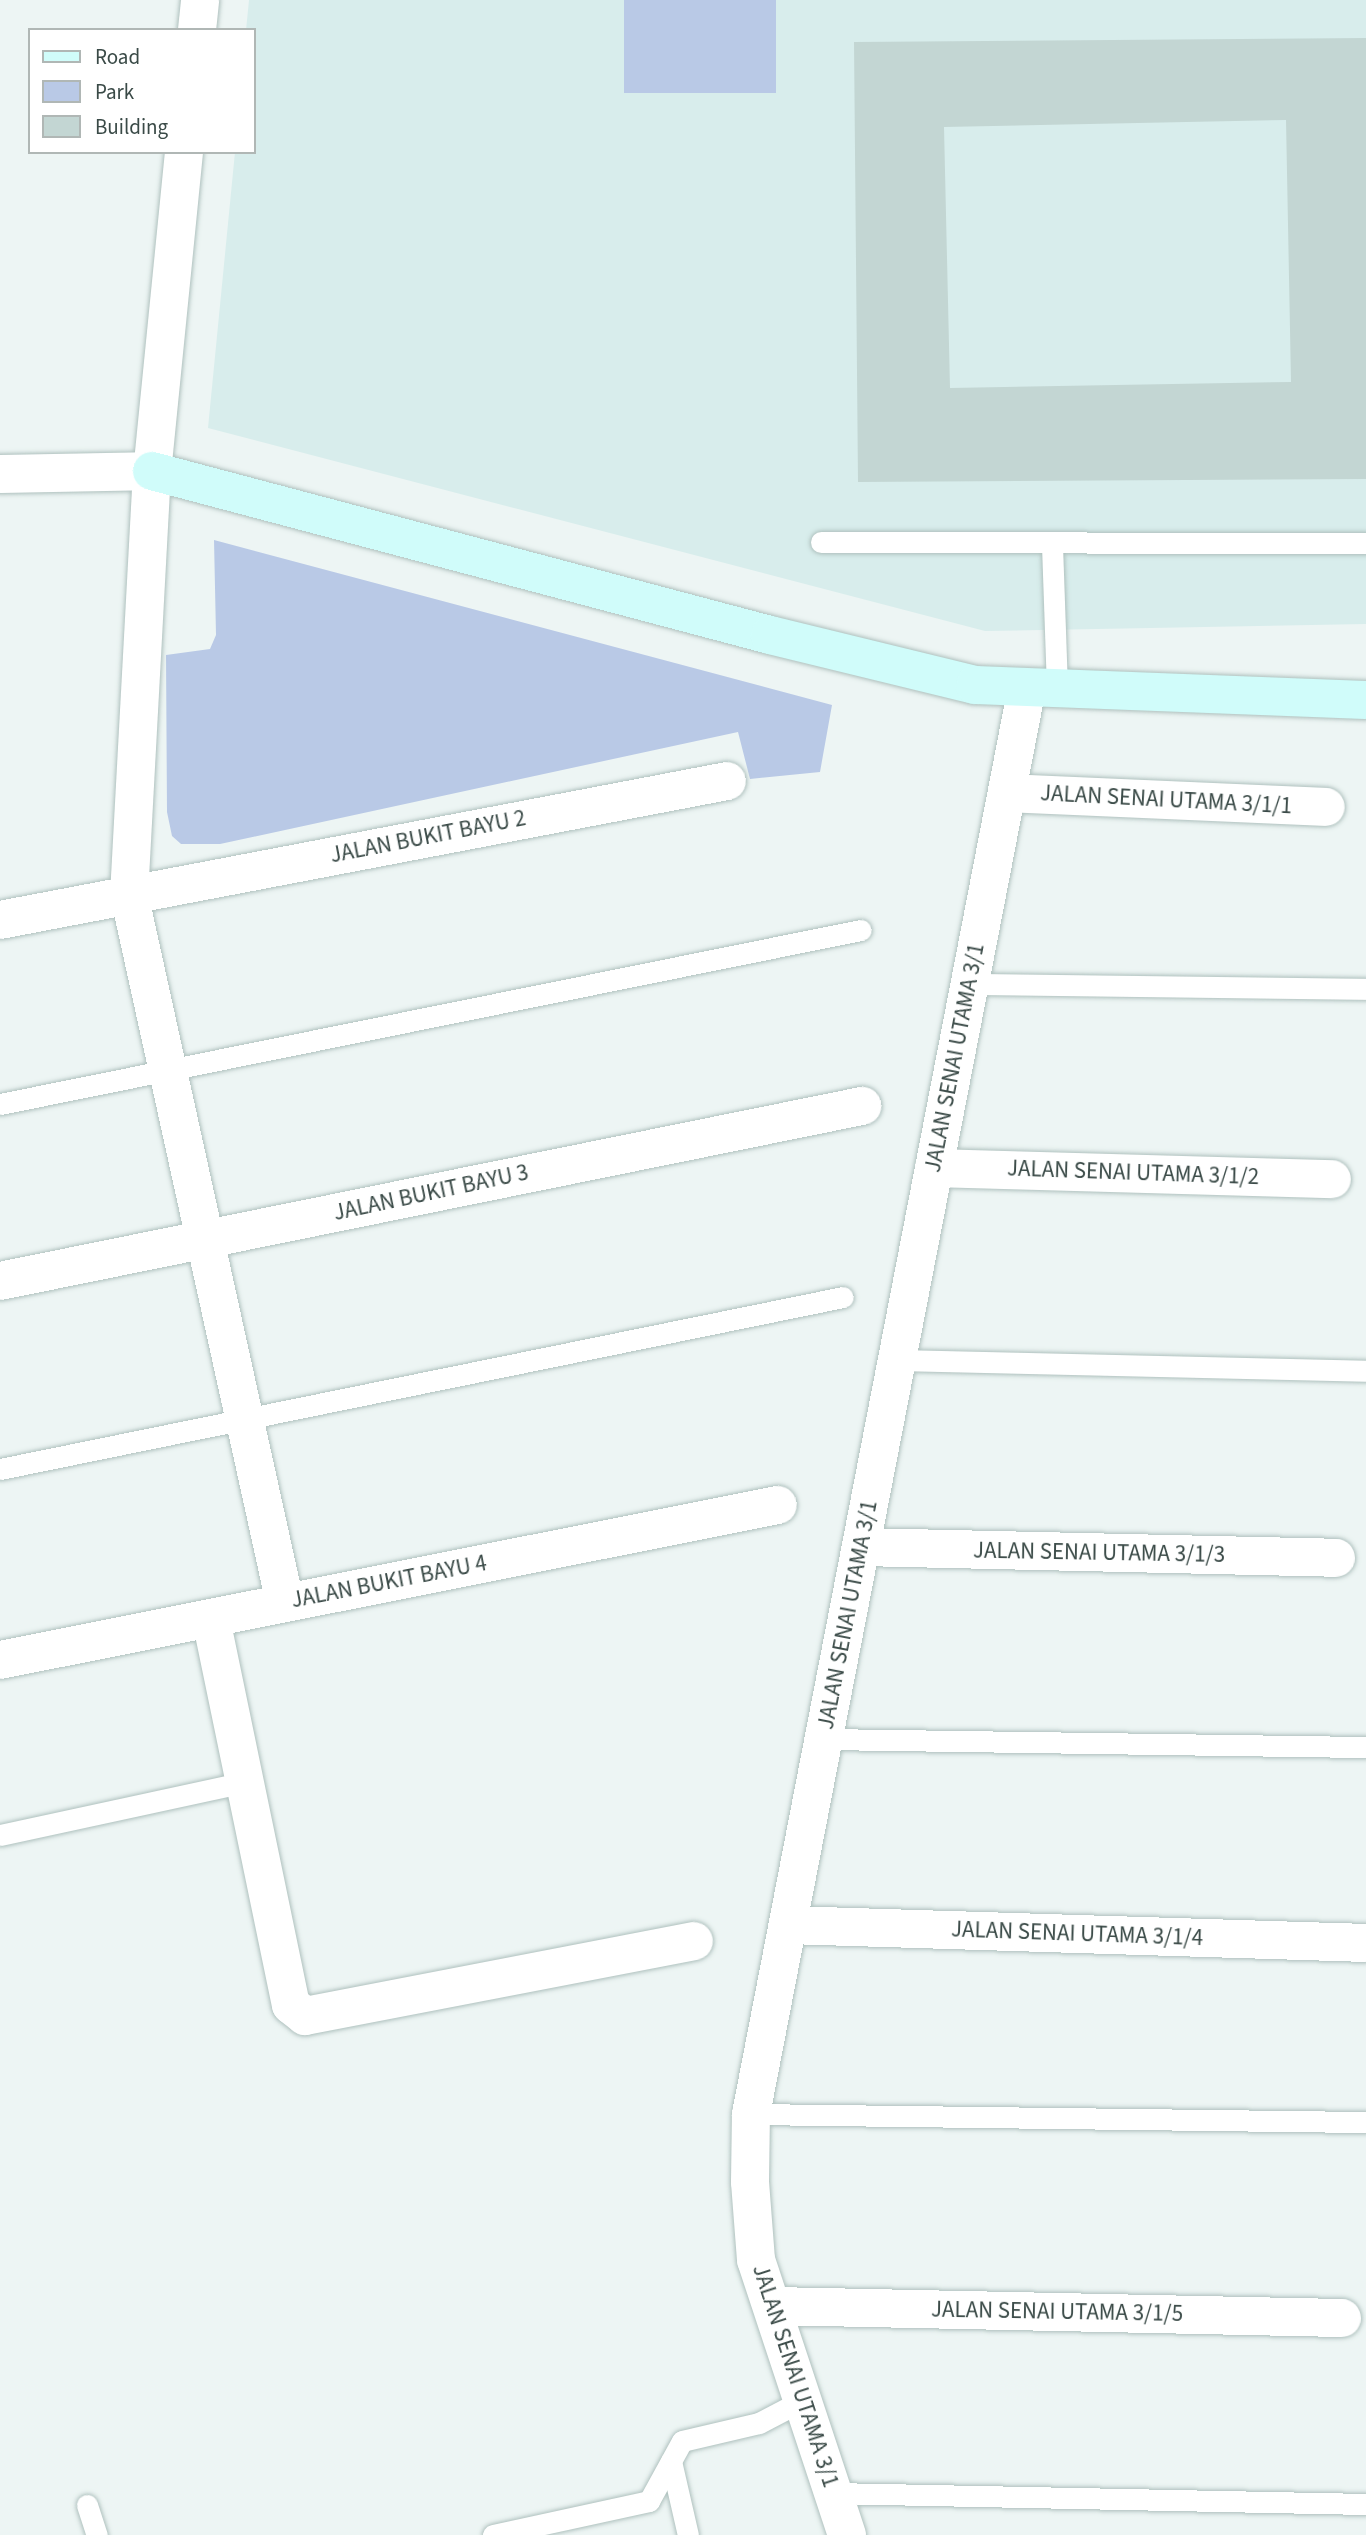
<!DOCTYPE html>
<html>
<head>
<meta charset="utf-8">
<style>
  body { margin:0 }
  #map { position:relative; width:1366px; height:2535px; overflow:hidden; background:#edf5f4; font-family:"Source Sans 3",sans-serif }
  div>[style] { position:absolute }
  .education>* { inset:0; background:#d8edec }
  .green>* { inset:0; background:#b9c9e6; transform-origin:0 0 }
  .building>* { inset:0; background:#c3d6d3 }
  .roads { filter:drop-shadow(0 0 2px #afc1be) drop-shadow(0 0 2px #afc1be) }
  .lane>* { height:21px; margin:-10.5px; padding:0 10.5px; transform-origin:10.5px; border-radius:10.5px; background:#fff }
  .street>* { height:38px; margin:-19px; padding:0 19px; transform-origin:19px; border-radius:19px; background:#fff }
  .secondary>* { height:38px; margin:-19px; padding:0 19px; transform-origin:19px; border-radius:19px; background:#d0fcfa }
  span { translate:-50% -50%; white-space:nowrap; text-align:center; line-height:1.15; -webkit-text-stroke:7px #fff; paint-order:stroke }
  .street-label { font-size:23px; color:#3a4a47 }
  .legend { position:absolute; left:28px; top:28px; width:228px; height:126px; box-sizing:border-box; background:#fff; border:2px solid #b0b7b5; margin:0; padding:9px 12px; list-style:none; font-size:21px; color:#3a4a47 }
  .legend li { display:flex; align-items:center; gap:14px; height:35px }
  .legend b { width:35px; border:2px solid #b0b7b5 }
</style>
</head>
<body>
<div id="map">
  <div class="education">
    <i style="clip-path:polygon(249px 0,1366px 0,1366px 624px,985px 631px,208px 428px,235px 152px,254px 152px,254px 30px,246px 30px)"></i>
  </div>
  <div class="green">
    <i style="left:624px;top:0;width:152px;height:93px"></i>
    <i style="clip-path:polygon(214px 540px,832px 705px,820px 772px,750px 779px,738px 732px,220px 844px,181px 844px,172px 836px,167px 812px,166px 655px,210px 649px,216px 635px)"></i>
  </div>
  <div class="building">
    <i style="clip-path:polygon(evenodd,1366px 38px,1366px 479px,858px 482px,854px 42px,1366px 38px,1286px 120px,1291px 382px,950px 388px,944px 127px,1286px 120px)"></i>
  </div>
  <div class="roads">
    <div class="lane">
      <i style="left:821px;top:542px;width:545px;rotate:0.11deg"></i>
      <i style="left:1052px;top:545px;width:144px;rotate:88deg"></i>
      <i style="left:969px;top:984px;width:397px;rotate:0.7deg"></i>
      <i style="left:0;top:1104px;width:878px;rotate:-11.43deg"></i>
      <i style="left:897px;top:1360px;width:469px;rotate:1.3deg"></i>
      <i style="left:0;top:1469px;width:860px;rotate:-11.53deg"></i>
      <i style="left:824px;top:1739px;width:542px;rotate:0.85deg"></i>
      <i style="left:0;top:1835px;width:251px;rotate:-12.2deg"></i>
      <i style="left:751px;top:2114px;width:615px;rotate:0.75deg"></i>
      <i style="left:671px;top:2461px;width:76px;rotate:77.1deg"></i>
      <i style="left:832px;top:2493px;width:534px;rotate:1.18deg"></i>
      <i style="left:87px;top:2505px;width:32px;rotate:72deg"></i>
      <i style="left:493px;top:2535px;width:160px;rotate:-12.3deg"></i>
      <i style="left:649px;top:2501px;width:68px;rotate:-61.2deg"></i>
      <i style="left:682px;top:2441px;width:79px;rotate:-13.2deg"></i>
      <i style="left:759px;top:2423px;width:47px;rotate:-27.6deg"></i>
    </div>
    <div class="street">
      <i style="left:197px;top:30px;width:30px;rotate:-84deg"></i>
      <i style="left:184px;top:152px;width:321px;rotate:95.7deg"></i>
      <i style="left:152px;top:471px;width:424px;rotate:93.1deg"></i>
      <i style="left:129px;top:894px;width:726px;rotate:77.59deg"></i>
      <i style="left:0;top:474px;width:152px;rotate:-1.1deg"></i>
      <i style="left:1007px;top:793px;width:319px;rotate:2.5deg"></i>
      <i style="left:0;top:920px;width:740px;rotate:-10.82deg"></i>
      <i style="left:934px;top:1168px;width:398px;rotate:1.6deg"></i>
      <i style="left:0;top:1281px;width:880px;rotate:-11.48deg"></i>
      <i style="left:861px;top:1547px;width:475px;rotate:1.3deg"></i>
      <i style="left:211px;top:1619px;width:394px;rotate:78.3deg"></i>
      <i style="left:291px;top:2005px;width:18px;rotate:38deg"></i>
      <i style="left:305px;top:2016px;width:396px;rotate:-10.9deg"></i>
      <i style="left:0;top:1660px;width:793px;rotate:-11.27deg"></i>
      <i style="left:788px;top:1925px;width:578px;rotate:1.78deg"></i>
      <i style="left:773px;top:2306px;width:569px;rotate:1.21deg"></i>
      <i style="left:847px;top:2535px;width:290px;rotate:-108.3deg"></i>
      <i style="left:756px;top:2260px;width:78px;rotate:-94.4deg"></i>
      <i style="left:750px;top:2182px;width:68px;rotate:-89.2deg"></i>
      <i style="left:751px;top:2114px;width:1452px;rotate:-79.05deg"></i>
    </div>
    <div class="secondary">
      <i style="left:152px;top:471px;width:639px;rotate:14.86deg"></i>
      <i style="left:770px;top:635px;width:211px;rotate:13.7deg"></i>
      <i style="left:975px;top:685px;width:391px;rotate:2.2deg"></i>
    </div>
  </div>
  <div class="street-label">
    <span style="left:1166px;top:800px;rotate:3deg">JALAN SENAI UTAMA 3/1/1</span>
    <span style="left:428px;top:837px;rotate:-11deg">JALAN BUKIT BAYU 2</span>
    <span style="left:955px;top:1058px;rotate:-79deg">JALAN SENAI UTAMA 3/1</span>
    <span style="left:1133px;top:1173px;rotate:2deg">JALAN SENAI UTAMA 3/1/2</span>
    <span style="left:431px;top:1193px;rotate:-12deg">JALAN BUKIT BAYU 3</span>
    <span style="left:1099px;top:1553px;rotate:1deg">JALAN SENAI UTAMA 3/1/3</span>
    <span style="left:389px;top:1582px;rotate:-11deg">JALAN BUKIT BAYU 4</span>
    <span style="left:848px;top:1615px;rotate:-79deg">JALAN SENAI UTAMA 3/1</span>
    <span style="left:1077px;top:1934px;rotate:2deg">JALAN SENAI UTAMA 3/1/4</span>
    <span style="left:1057px;top:2312px;rotate:1deg">JALAN SENAI UTAMA 3/1/5</span>
    <span style="left:795px;top:2376px;rotate:72deg">JALAN SENAI UTAMA 3/1</span>
  </div>
  <ul class="legend">
  <li><b style="height:9px;background:#d0fcfa"></b>Road</li>
  <li><b style="height:19px;background:#b9c9e6"></b>Park</li>
  <li><b style="height:19px;background:#c3d6d3"></b>Building</li>
  </ul>
</div>
</body>
</html>
